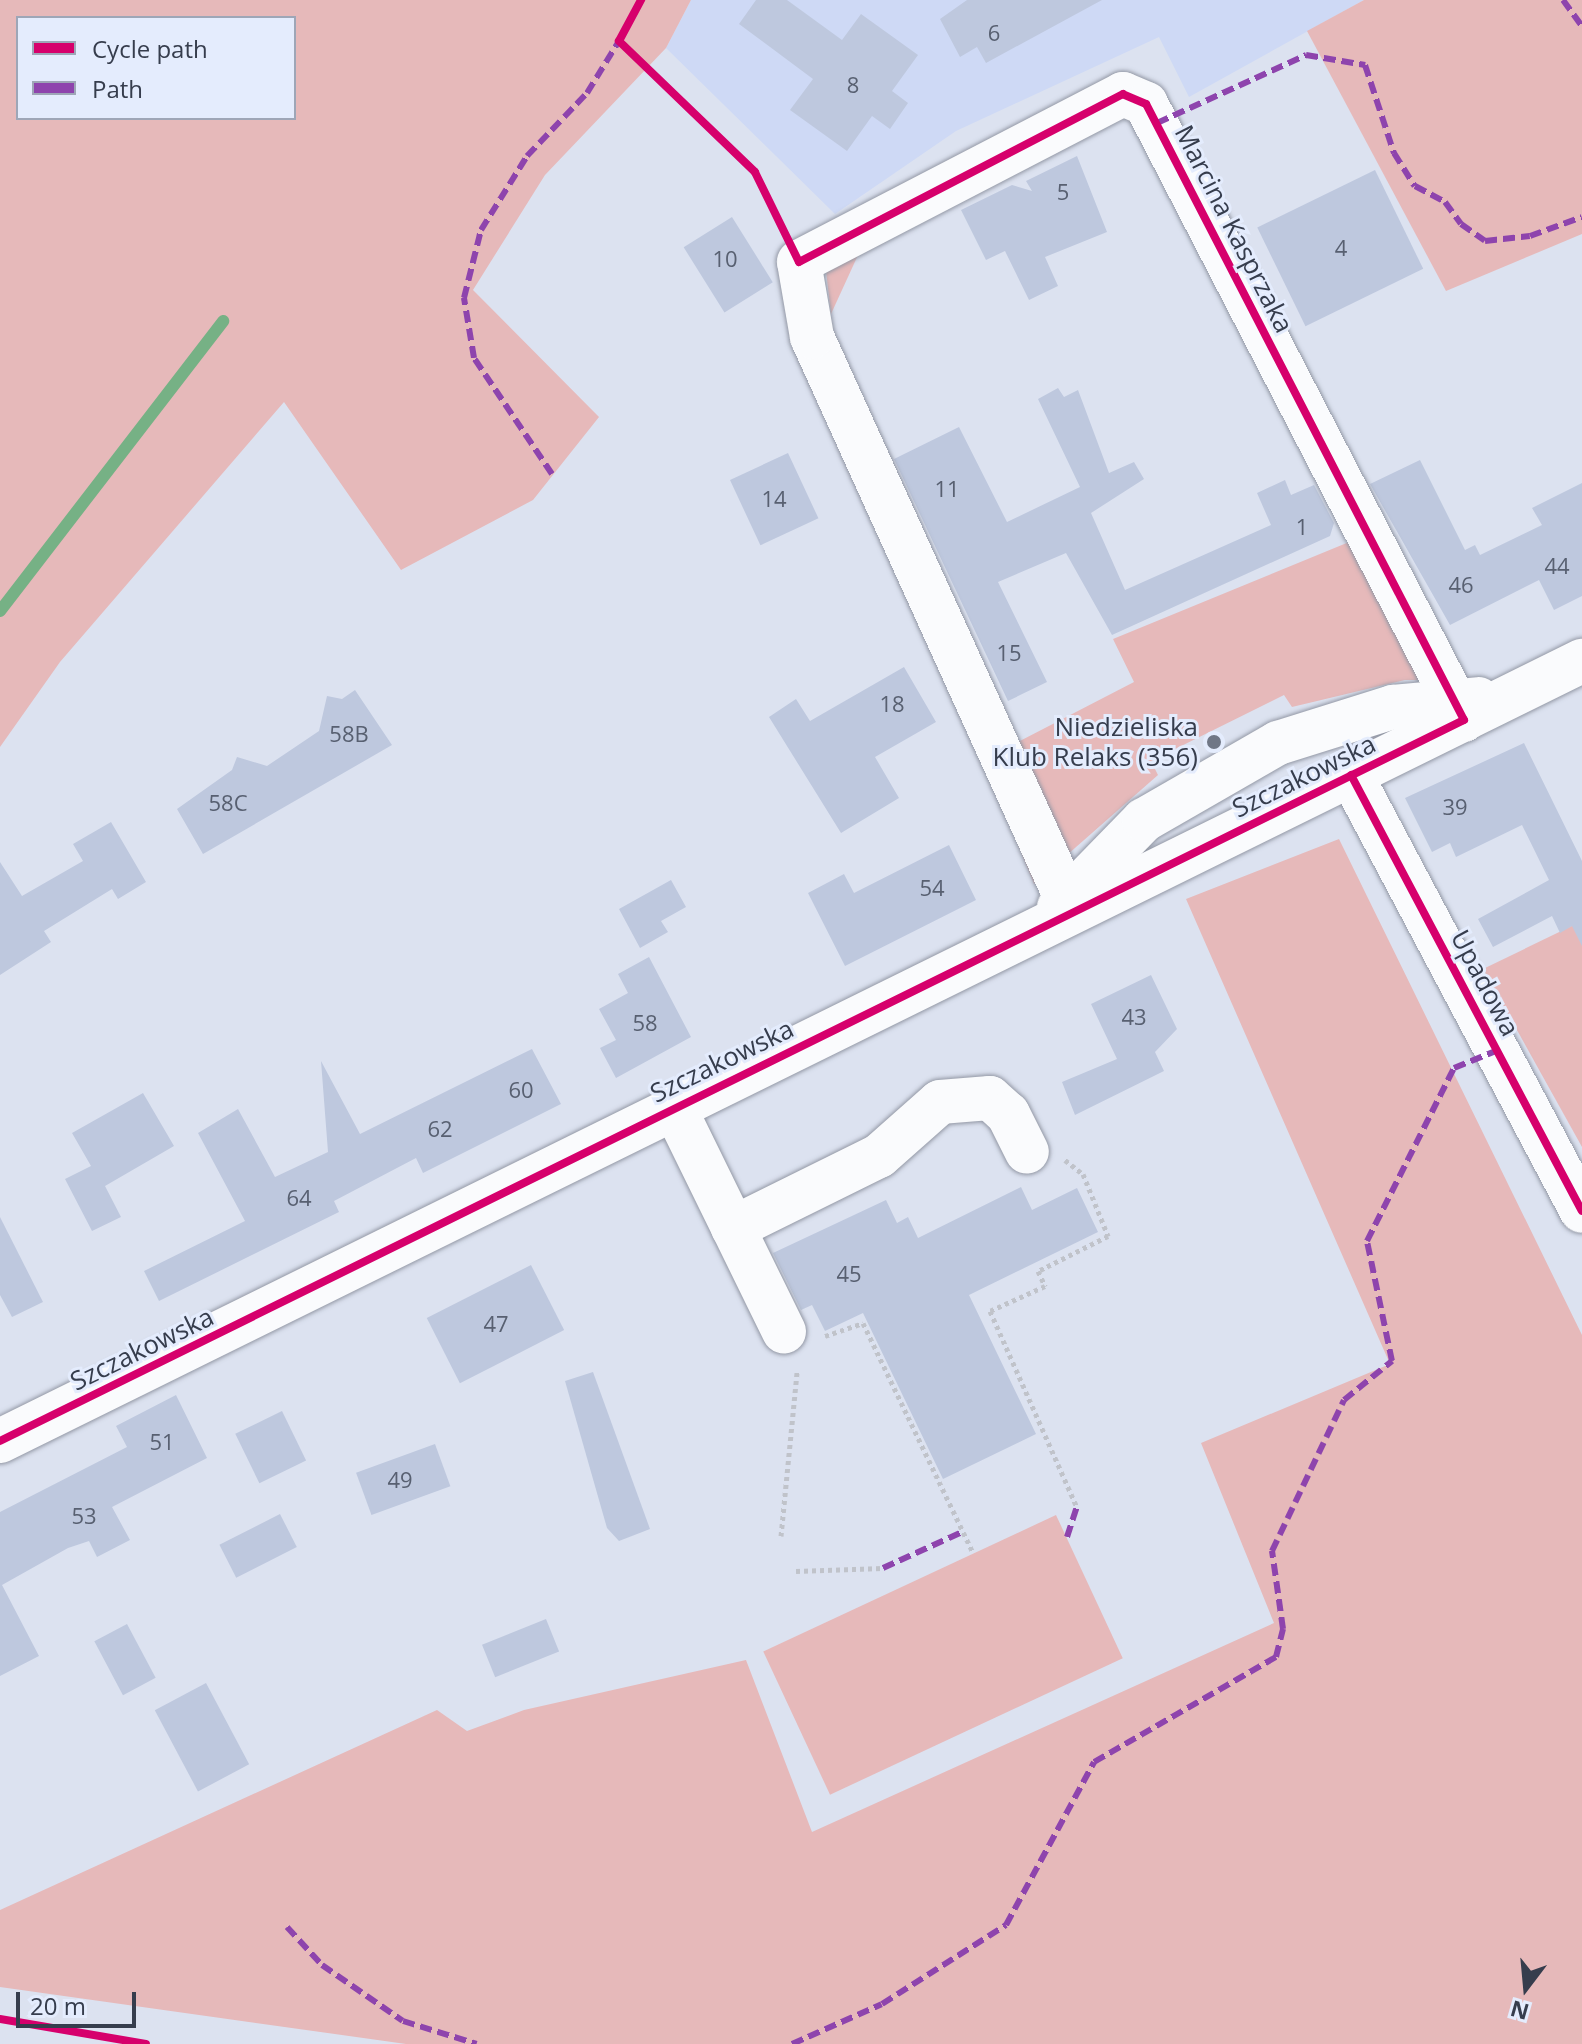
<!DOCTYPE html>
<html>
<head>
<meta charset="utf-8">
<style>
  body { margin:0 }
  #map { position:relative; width:1582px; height:2044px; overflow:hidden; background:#dce2f0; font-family:"Open Sans",sans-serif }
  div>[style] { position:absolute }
  .built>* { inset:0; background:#ced9f5 }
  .green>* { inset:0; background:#e6b9ba; transform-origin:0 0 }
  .stream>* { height:12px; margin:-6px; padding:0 6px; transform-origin:6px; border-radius:6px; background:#76b185 }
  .building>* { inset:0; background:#bec8de; transform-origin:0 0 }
  .path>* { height:5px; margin-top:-2.5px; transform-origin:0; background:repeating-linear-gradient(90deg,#c0c3ca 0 4px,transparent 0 8px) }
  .roads { filter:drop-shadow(0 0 2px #9398a5) drop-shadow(0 0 2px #9398a5) }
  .minor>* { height:44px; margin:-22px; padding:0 22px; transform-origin:22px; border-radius:22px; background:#fafbfd }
  .quiet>* { height:6px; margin-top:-3px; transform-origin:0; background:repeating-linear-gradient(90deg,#8e44ad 0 12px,transparent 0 18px) }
  .cycleway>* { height:8px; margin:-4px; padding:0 4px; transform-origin:4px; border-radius:4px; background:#d6006c }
  .dots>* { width:22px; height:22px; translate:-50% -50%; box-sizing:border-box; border:4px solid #e4ecfd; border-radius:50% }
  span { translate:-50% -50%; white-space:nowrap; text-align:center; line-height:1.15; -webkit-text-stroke:6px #e4ecfd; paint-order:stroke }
  .number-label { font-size:22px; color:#586071 }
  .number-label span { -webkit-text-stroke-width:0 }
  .street-label { font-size:26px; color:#363d4d }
  .poi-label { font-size:26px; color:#363d4d }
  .right { translate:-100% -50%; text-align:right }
  .legend { position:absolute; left:16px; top:16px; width:280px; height:104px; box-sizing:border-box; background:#e4ecfd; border:2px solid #9ea6b7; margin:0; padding:10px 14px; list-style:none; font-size:24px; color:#363d4d }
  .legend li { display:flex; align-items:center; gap:16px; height:40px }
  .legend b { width:40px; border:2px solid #9ea6b7 }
  .north { position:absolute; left:1486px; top:1948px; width:80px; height:80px; -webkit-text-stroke:6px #e4ecfd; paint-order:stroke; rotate:196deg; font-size:22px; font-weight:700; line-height:32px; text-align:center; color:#363d4d }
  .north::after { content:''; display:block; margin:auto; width:28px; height:36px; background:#363d4d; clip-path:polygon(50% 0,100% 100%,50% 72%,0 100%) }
  .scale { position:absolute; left:16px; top:1992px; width:120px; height:36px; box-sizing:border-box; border:4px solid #363d4d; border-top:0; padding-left:10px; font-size:24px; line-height:28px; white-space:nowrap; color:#363d4d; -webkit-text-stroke:6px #e4ecfd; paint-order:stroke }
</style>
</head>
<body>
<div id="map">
  <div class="built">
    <i style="clip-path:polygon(691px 0,1364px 0,1189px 97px,1159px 37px,956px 131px,835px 214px,666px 48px)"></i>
  </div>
  <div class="green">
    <i style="clip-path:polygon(evenodd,0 0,691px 0,666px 48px,545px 175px,473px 290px,599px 417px,533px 500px,401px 570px,284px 402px,60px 662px,0 747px,0 0,18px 18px,294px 18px,294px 118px,18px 118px,18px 18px)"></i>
    <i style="clip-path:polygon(1364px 0,1582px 0,1582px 234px,1446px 291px,1307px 31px)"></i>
    <i style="clip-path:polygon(864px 242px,831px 314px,826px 271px)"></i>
    <i style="clip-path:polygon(1371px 533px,1443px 680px,1405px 680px,1292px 707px,1284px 695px,1151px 761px,1158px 775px,1034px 884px,983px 760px,1134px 682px,1113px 639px)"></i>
    <i style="clip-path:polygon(1339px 839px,1582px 1335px,1582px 2044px,406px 2044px,0 1987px,0 1910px,437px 1710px,467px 1731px,524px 1710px,746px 1660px,812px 1832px,1274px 1623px,1201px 1443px,1390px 1364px,1186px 899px)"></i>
    <i style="clip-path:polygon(1582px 921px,1582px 1147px,1483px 969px)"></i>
    <i style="left:1056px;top:1515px;width:158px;height:323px;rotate:65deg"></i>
  </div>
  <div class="stream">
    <i style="left:0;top:611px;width:366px;rotate:-52.4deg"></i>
  </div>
  <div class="building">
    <i style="clip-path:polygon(756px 0,787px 0,842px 40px,861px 14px,918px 55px,892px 91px,908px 103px,890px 129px,872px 116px,847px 151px,790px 110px,813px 79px,739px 24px)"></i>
    <i style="clip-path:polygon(967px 0,1102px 0,986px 63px,977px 47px,960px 57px,940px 19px)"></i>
    <i style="clip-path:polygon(1077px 156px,1107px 232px,1045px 257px,1058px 286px,1029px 300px,1005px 251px,986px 260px,961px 210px,1012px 185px,1032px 191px,1026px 181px)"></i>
    <i style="left:1375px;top:170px;width:110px;height:131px;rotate:64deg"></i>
    <i style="left:732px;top:217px;width:77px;height:57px;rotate:58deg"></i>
    <i style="clip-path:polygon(1058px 388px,1064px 397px,1078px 390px,1109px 473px,1134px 462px,1144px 479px,1091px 513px,1125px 590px,1271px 525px,1257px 493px,1285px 480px,1291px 495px,1314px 485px,1334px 523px,1330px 536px,1112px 635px,1066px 553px,998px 582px,1047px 682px,1008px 701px,894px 459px,959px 427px,1007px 522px,1080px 487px,1038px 399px)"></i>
    <i style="left:788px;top:453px;width:72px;height:64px;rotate:65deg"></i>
    <i style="clip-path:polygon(1420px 460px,1465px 550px,1475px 545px,1480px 555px,1542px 525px,1532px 508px,1582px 483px,1582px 596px,1554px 610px,1539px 580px,1450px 625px,1370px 484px)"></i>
    <i style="clip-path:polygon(904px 667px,936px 722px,875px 757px,899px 798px,841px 833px,769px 717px,796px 699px,810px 721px)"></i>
    <i style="clip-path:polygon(355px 690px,392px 745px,203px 854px,177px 809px,232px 770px,237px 757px,267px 766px,319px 731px,327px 696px,342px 699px)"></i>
    <i style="clip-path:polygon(1524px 743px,1582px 861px,1582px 946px,1572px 926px,1560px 933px,1552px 916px,1493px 947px,1478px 919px,1549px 880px,1522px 825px,1456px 857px,1450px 843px,1432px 852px,1405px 798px)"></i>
    <i style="clip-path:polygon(111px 822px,146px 882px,118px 899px,112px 889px,44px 931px,51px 942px,0 975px,0 862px,22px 896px,83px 861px,73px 844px)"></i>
    <i style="clip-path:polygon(949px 845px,976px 900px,845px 966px,808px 893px,844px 874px,854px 893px)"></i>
    <i style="clip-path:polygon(671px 880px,686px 907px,661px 921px,668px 932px,640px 948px,619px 909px)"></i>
    <i style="clip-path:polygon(649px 957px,691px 1037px,616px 1078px,600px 1048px,616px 1040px,599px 1009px,628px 993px,618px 974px)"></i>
    <i style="clip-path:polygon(1151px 975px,1177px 1029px,1155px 1052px,1164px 1071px,1075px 1115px,1062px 1082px,1117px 1059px,1091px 1004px)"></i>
    <i style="clip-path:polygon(532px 1049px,561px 1104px,423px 1173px,416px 1158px,334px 1201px,339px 1212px,159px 1301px,144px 1271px,245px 1221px,198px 1133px,238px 1109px,275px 1177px,328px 1152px,321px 1061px,360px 1134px)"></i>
    <i style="clip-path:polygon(143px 1093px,174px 1146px,105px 1186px,121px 1217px,92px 1231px,65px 1179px,91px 1166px,72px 1133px)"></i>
    <i style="clip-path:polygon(1021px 1187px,1032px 1210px,1077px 1188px,1098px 1232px,969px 1295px,1036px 1434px,943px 1479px,863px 1313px,825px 1331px,812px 1305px,801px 1310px,773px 1253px,886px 1200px,897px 1223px,908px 1217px,918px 1238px)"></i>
    <i style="clip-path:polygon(0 1217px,43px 1302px,12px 1317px,0 1295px)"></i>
    <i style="left:531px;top:1265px;width:73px;height:117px;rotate:63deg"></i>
    <i style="clip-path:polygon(593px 1372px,650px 1529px,619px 1541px,607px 1528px,565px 1381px)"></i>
    <i style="clip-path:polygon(176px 1395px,207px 1458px,112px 1507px,130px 1540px,97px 1557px,89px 1541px,68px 1548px,2px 1585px,39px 1656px,0 1676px,0 1512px,127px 1447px,116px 1426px)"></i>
    <i style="left:282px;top:1411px;width:55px;height:52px;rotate:64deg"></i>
    <i style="left:435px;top:1444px;width:45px;height:84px;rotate:70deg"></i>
    <i style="left:280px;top:1514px;width:37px;height:68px;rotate:63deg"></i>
    <i style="left:546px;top:1619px;width:35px;height:69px;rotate:68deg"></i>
    <i style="left:127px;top:1624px;width:61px;height:37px;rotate:62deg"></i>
    <i style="left:206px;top:1683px;width:92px;height:58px;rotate:62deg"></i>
  </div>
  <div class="path">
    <i style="left:1065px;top:1160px;width:23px;rotate:38deg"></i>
    <i style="left:1083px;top:1174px;width:67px;rotate:68deg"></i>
    <i style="left:1108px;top:1236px;width:78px;rotate:153.4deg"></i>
    <i style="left:1038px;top:1271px;width:17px;rotate:65deg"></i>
    <i style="left:1045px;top:1286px;width:60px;rotate:155.6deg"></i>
    <i style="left:990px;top:1311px;width:214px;rotate:66.1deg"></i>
    <i style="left:825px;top:1336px;width:40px;rotate:-18.9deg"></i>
    <i style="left:863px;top:1323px;width:255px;rotate:64.4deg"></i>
    <i style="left:781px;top:1536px;width:165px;rotate:-84.4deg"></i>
    <i style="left:796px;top:1571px;width:87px;rotate:-2deg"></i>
  </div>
  <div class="roads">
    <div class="minor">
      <i style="left:1351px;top:775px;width:493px;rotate:62.1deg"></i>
      <i style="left:1059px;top:907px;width:122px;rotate:-45.7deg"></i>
      <i style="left:1144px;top:820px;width:155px;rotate:-29.9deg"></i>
      <i style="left:1278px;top:743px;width:121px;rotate:-17.4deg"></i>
      <i style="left:1393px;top:707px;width:86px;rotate:-5.3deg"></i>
      <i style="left:1072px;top:911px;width:630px;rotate:-114.37deg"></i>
      <i style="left:812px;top:337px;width:76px;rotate:-99.8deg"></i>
      <i style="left:799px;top:262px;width:365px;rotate:-27.4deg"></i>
      <i style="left:1123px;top:94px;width:25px;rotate:23deg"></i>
      <i style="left:1146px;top:104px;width:693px;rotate:62.7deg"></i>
      <i style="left:674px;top:1107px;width:250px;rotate:63.9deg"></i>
      <i style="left:733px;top:1228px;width:163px;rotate:-26.3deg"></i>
      <i style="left:879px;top:1156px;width:81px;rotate:-41.5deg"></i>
      <i style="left:940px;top:1102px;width:50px;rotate:-4.6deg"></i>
      <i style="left:990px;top:1098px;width:24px;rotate:42deg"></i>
      <i style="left:1008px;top:1114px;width:42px;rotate:63.4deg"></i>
      <i style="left:0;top:1441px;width:1764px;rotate:-26.25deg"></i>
    </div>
  </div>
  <div class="quiet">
    <i style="left:1563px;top:0;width:32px;rotate:54deg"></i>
    <i style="left:1157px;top:123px;width:164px;rotate:-24.5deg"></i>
    <i style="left:1306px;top:55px;width:60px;rotate:9.6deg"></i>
    <i style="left:1365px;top:65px;width:93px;rotate:71.8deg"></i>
    <i style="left:1394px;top:153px;width:39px;rotate:58deg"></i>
    <i style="left:1415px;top:186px;width:34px;rotate:28deg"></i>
    <i style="left:1445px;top:202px;width:27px;rotate:54deg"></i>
    <i style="left:1461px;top:224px;width:29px;rotate:35deg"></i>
    <i style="left:1485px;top:241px;width:45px;rotate:-6.3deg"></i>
    <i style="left:1530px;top:236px;width:55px;rotate:-20.1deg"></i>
    <i style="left:552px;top:474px;width:140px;rotate:-123.9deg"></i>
    <i style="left:474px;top:358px;width:61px;rotate:-99.5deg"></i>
    <i style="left:464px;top:298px;width:70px;rotate:-76deg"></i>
    <i style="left:481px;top:230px;width:87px;rotate:-58.1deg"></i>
    <i style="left:527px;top:156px;width:87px;rotate:-46.4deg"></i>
    <i style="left:587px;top:93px;width:61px;rotate:-58.4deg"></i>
    <i style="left:1067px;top:1537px;width:32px;rotate:-72deg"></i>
    <i style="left:883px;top:1568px;width:87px;rotate:-24.5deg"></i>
    <i style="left:287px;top:1927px;width:52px;rotate:47.4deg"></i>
    <i style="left:322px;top:1965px;width:98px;rotate:34.7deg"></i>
    <i style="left:403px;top:2021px;width:77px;rotate:17.3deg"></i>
    <i style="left:792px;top:2044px;width:98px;rotate:-24deg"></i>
    <i style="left:882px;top:2004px;width:147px;rotate:-32.5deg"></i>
    <i style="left:1006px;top:1925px;width:185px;rotate:-61.6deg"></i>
    <i style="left:1094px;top:1762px;width:210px;rotate:-30deg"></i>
    <i style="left:1276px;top:1657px;width:29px;rotate:-76deg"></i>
    <i style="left:1283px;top:1629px;width:79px;rotate:-98deg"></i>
    <i style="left:1272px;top:1551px;width:167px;rotate:-64.5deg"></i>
    <i style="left:1344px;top:1400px;width:62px;rotate:-39.1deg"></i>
    <i style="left:1392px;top:1361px;width:123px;rotate:-101.8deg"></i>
    <i style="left:1367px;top:1241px;width:194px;rotate:-63.3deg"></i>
    <i style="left:1454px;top:1068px;width:48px;rotate:-22.2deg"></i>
  </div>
  <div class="cycleway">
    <i style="left:1351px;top:775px;width:493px;rotate:62.1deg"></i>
    <i style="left:0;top:1441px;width:1632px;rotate:-26.22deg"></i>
    <i style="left:1464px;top:720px;width:693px;rotate:-117.3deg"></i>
    <i style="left:1146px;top:104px;width:25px;rotate:-157deg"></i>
    <i style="left:1123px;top:94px;width:365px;rotate:152.6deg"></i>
    <i style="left:799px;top:262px;width:100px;rotate:-116.1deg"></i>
    <i style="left:755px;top:172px;width:189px;rotate:-136.1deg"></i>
    <i style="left:619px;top:41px;width:47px;rotate:-61.8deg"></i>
    <i style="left:0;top:2019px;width:148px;rotate:9.7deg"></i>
  </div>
  <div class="dots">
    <i style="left:1214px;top:742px;background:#707786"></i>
  </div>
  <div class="number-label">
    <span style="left:994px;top:33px">6</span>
    <span style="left:853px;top:85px">8</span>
    <span style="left:1063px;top:192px">5</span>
    <span style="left:1341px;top:248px">4</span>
    <span style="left:725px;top:259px">10</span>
    <span style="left:947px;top:489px">11</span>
    <span style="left:774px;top:499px">14</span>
    <span style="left:1302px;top:527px">1</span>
    <span style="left:1557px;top:566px">44</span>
    <span style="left:1461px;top:585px">46</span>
    <span style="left:1009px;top:653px">15</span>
    <span style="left:892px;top:704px">18</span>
    <span style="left:349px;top:734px">58B</span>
    <span style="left:228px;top:803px">58C</span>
    <span style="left:1455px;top:807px">39</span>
    <span style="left:932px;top:888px">54</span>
    <span style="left:1134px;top:1017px">43</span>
    <span style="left:645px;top:1023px">58</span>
    <span style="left:521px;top:1090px">60</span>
    <span style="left:440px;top:1129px">62</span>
    <span style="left:299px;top:1198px">64</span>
    <span style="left:849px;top:1274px">45</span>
    <span style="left:496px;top:1324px">47</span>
    <span style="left:162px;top:1442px">51</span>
    <span style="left:400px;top:1480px">49</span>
    <span style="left:84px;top:1516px">53</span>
  </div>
  <div class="street-label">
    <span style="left:1234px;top:229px;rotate:63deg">Marcina Kasprzaka</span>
    <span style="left:1304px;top:776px;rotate:-26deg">Szczakowska</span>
    <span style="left:1485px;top:983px;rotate:62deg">Upadowa</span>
    <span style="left:722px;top:1061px;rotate:-26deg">Szczakowska</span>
    <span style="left:142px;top:1349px;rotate:-26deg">Szczakowska</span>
  </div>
  <div class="poi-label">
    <span class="right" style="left:1198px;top:742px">Niedzieliska<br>Klub Relaks (356)</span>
  </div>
  <ul class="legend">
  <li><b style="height:10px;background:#d6006c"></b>Cycle path</li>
  <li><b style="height:10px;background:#8e44ad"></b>Path</li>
  </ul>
  <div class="north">N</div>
  <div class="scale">20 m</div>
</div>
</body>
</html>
